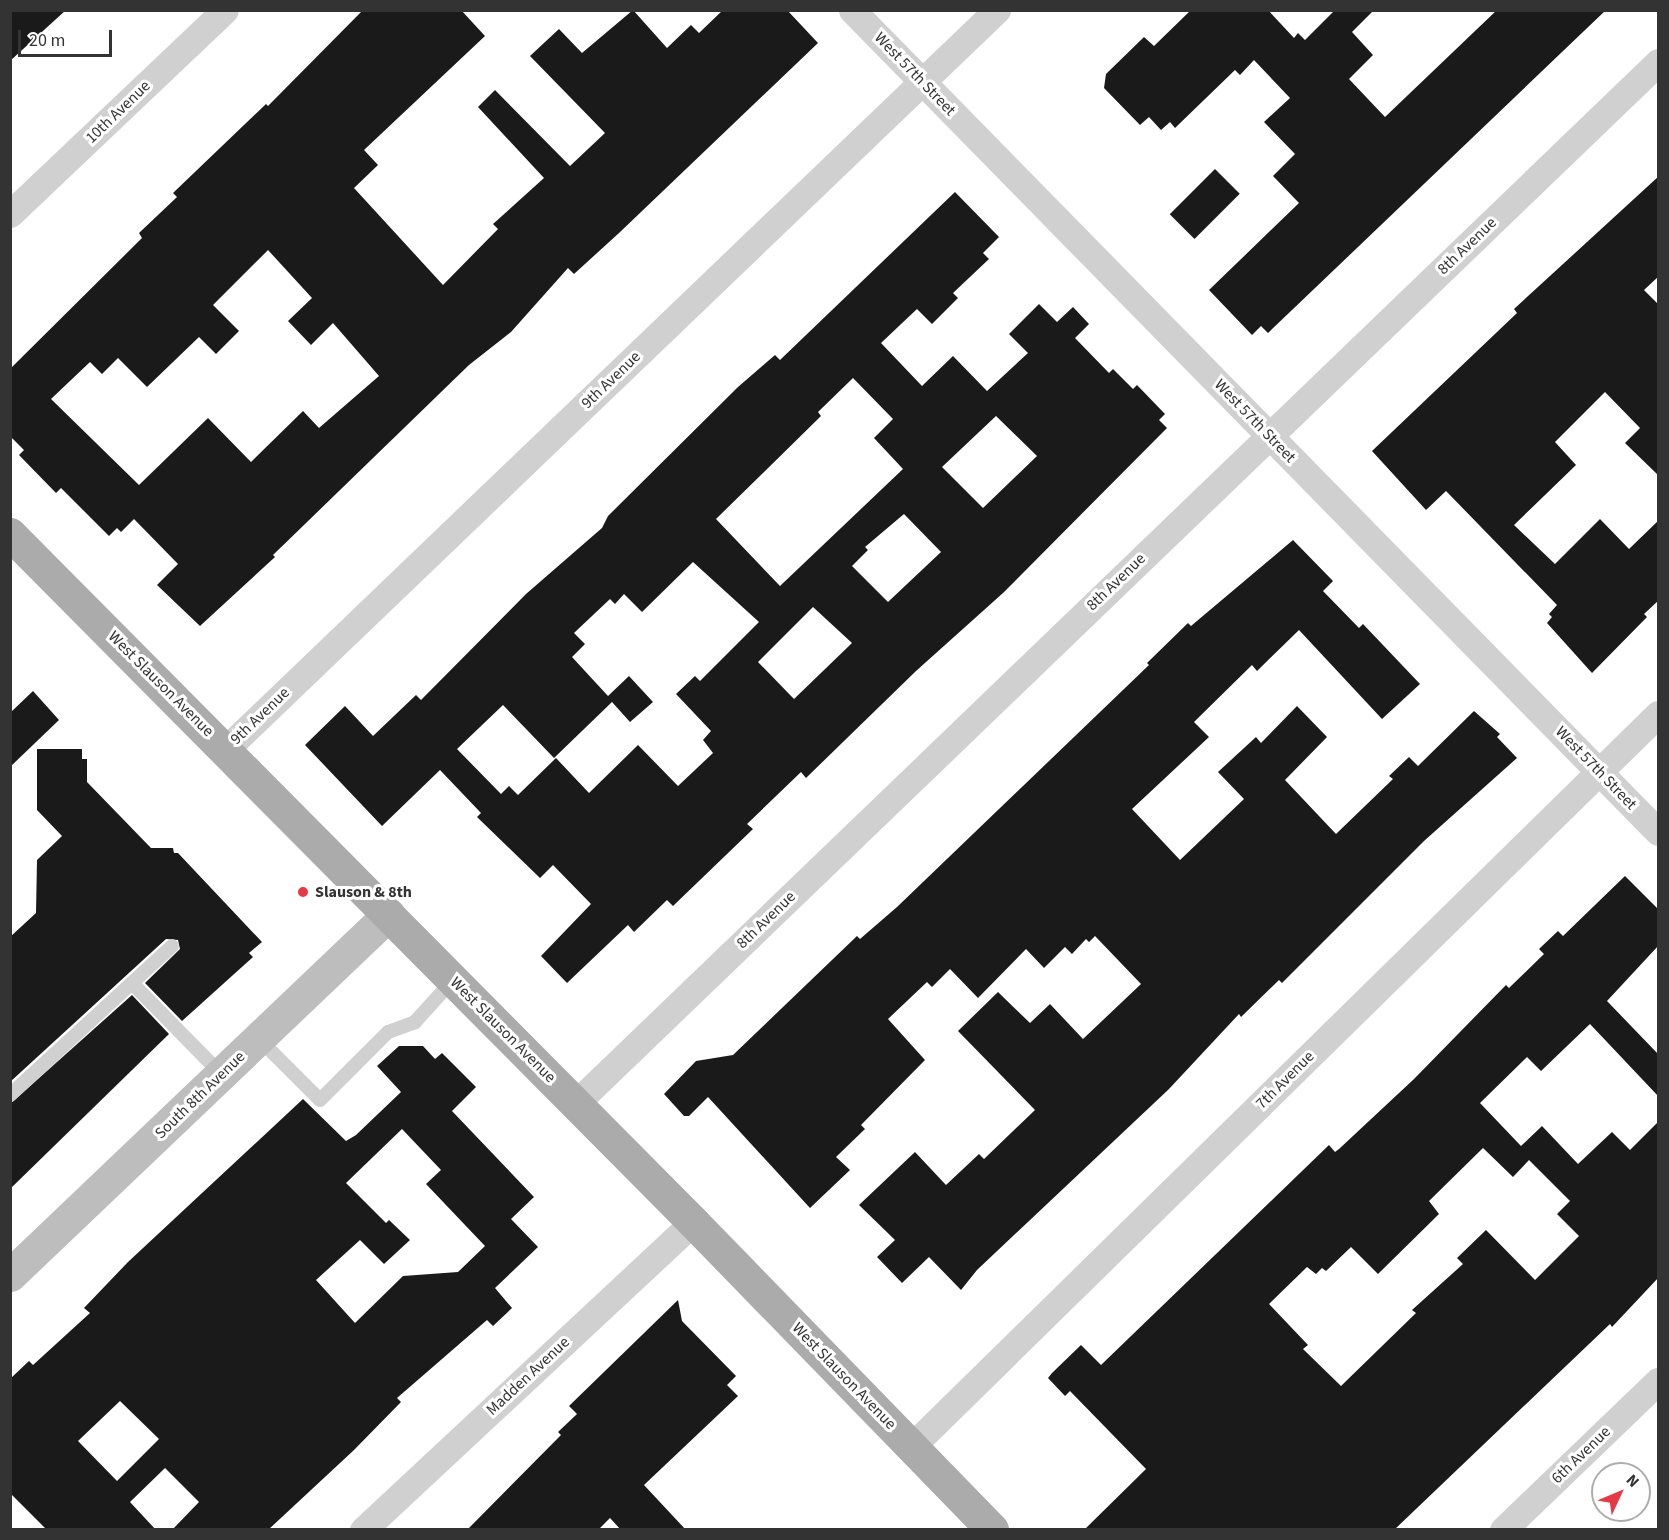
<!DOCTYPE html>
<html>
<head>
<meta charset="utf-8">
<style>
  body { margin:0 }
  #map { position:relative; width:1669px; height:1540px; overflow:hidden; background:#fff; font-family:"Source Sans 3",sans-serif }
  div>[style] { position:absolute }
  .building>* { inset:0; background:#1a1a1a; transform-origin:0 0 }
  .lane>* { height:14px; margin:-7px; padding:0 7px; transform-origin:7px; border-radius:7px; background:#d0d0d0 }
  .street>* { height:27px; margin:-13.5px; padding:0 13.5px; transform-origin:13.5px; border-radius:13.5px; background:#d0d0d0 }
  .secondary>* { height:33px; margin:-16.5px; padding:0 16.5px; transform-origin:16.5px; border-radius:16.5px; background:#bdbdbd }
  .primary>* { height:33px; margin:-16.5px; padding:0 16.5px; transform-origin:16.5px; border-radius:16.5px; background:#ababab }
  .dots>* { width:16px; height:16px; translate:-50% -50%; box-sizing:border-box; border:3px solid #fff; border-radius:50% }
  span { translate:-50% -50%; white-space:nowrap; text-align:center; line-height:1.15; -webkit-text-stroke:6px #fff; paint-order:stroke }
  .street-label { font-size:16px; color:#333 }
  .poi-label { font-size:16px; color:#333; font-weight:700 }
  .left { translate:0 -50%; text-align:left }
  .frame { position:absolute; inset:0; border:12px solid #333; pointer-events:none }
  .north { position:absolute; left:1591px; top:1462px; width:60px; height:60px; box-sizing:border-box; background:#fff; border:2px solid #adadad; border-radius:50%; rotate:46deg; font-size:16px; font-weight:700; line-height:24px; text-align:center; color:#333 }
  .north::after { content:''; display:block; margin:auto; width:21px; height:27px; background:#e63946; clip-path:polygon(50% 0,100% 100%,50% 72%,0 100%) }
  .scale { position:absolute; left:18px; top:30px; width:94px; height:27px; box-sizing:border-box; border:3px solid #333; border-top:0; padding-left:8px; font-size:18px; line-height:21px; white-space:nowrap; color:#333; -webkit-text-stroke:4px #fff; paint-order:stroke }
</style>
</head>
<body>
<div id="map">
  <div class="building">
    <i style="clip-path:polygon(10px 10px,66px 10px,10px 61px)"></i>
    <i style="clip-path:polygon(evenodd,363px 10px,461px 10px,485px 36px,364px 150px,378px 165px,354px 188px,443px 285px,498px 229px,493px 224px,544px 178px,478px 107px,495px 90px,570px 166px,605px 133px,530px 56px,559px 29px,582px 53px,633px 10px,667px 48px,691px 25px,699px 33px,723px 10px,787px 10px,818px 43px,619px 233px,574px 274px,568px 268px,511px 332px,469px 365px,273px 555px,275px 557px,200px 626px,157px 585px,178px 564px,134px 519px,121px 532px,117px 528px,109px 536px,61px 488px,56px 493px,19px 455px,24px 450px,10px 436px,10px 369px,142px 238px,139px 233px,177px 197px,173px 193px,266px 104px,268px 106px,363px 10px,268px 250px,312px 298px,288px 321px,311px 345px,333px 323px,379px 376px,319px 428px,303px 411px,251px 462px,208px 418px,139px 485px,51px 399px,90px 362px,102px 374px,118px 358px,147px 387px,199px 337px,216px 354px,239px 331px,213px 305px,268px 250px)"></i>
    <i style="clip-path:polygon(1191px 10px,1268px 10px,1294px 38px,1298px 33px,1305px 40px,1335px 10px,1374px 10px,1352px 32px,1373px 55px,1349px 79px,1385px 117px,1497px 10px,1606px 10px,1268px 333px,1261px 326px,1252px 335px,1209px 290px,1299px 203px,1273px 176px,1295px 154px,1264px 122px,1290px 98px,1254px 60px,1240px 75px,1235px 70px,1175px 128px,1170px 122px,1161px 130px,1149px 117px,1140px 125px,1104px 88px,1106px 74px,1144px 37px,1154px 46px)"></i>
    <i style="left:1215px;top:169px;width:35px;height:64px;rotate:45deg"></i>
    <i style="clip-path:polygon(1659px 176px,1659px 276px,1644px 290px,1659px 305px,1659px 476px,1625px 443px,1640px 428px,1605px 392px,1555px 442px,1576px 465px,1514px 525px,1555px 564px,1600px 519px,1629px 549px,1659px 520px,1659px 600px,1644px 614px,1647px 617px,1592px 673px,1547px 623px,1552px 617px,1549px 614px,1557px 605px,1446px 491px,1426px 510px,1372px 451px,1517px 313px,1514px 309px)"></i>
    <i style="clip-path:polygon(evenodd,955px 192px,999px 237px,983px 253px,989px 259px,953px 293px,958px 298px,932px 324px,917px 309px,881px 343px,922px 386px,953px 356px,987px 391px,1028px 353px,1009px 334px,1039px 304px,1057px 322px,1073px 307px,1089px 324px,1075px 338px,1109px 373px,1113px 369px,1133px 389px,1137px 385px,1165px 414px,1159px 420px,1167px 428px,1003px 593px,916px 671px,806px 778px,801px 772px,747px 824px,753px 829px,673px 906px,667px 900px,634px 932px,628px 925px,567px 983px,541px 956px,591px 904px,553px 865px,540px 878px,477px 817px,481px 813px,440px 770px,382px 826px,305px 745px,345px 706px,373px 736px,416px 695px,421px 700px,526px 594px,602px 528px,608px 516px,738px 387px,775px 355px,780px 360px,955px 192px,853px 378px,893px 419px,874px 438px,903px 469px,780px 586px,716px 519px,821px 416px,818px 412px,853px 378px,955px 192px,996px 416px,1037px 456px,983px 508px,942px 467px,996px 416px,955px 192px,904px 514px,941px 552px,888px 602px,852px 566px,868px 550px,865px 547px,904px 514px,955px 192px,693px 562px,759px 622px,700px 681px,695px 676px,676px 694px,711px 731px,703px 740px,713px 753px,678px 786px,638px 745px,589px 793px,556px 758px,518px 795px,509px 786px,501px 794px,457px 749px,503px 705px,554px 758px,612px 702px,630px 722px,653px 702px,629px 676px,608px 696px,572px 657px,585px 644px,574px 633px,610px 599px,615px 604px,624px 594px,642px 612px,693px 562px,955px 192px,813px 607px,852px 643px,794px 699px,758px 662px,813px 607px)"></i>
    <i style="clip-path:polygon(1293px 540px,1333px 581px,1323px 591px,1359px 628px,1363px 624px,1420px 684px,1382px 719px,1299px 630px,1257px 671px,1252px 665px,1194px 722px,1209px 737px,1132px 809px,1180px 860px,1244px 799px,1218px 772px,1256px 737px,1261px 743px,1297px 706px,1327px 737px,1285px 780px,1336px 834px,1393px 779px,1389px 776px,1409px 757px,1418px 766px,1474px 711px,1500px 734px,1497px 737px,1517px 758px,1424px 841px,1282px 983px,1279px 980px,1241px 1017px,1239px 1014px,1169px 1089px,977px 1270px,961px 1290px,929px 1257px,902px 1283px,877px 1257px,895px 1240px,859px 1205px,915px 1152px,946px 1185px,979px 1154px,984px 1159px,1035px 1110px,958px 1031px,998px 992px,1030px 1023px,1050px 1004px,1083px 1039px,1141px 984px,1095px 936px,1089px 942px,1086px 939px,1072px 954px,1065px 947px,1044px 968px,1026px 949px,978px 998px,950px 969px,932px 987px,927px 982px,888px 1019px,925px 1060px,861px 1125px,865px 1129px,836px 1157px,850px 1170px,810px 1208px,708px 1097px,689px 1116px,684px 1116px,664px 1094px,696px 1061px,733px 1055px,857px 936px,860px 939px,897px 907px,1149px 665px,1147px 663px,1188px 623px,1191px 626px)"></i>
    <i style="clip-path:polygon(33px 691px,59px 720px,10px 767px,10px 713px)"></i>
    <i style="clip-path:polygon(37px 749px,82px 749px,82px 759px,87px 759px,87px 782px,151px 848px,173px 848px,174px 853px,178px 853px,262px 942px,249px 953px,253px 957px,182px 1021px,145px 983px,180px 949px,178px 940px,166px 939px,10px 1082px,10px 937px,36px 913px,37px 860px,62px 836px,37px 810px)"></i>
    <i style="clip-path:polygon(evenodd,1625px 876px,1659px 910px,1659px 945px,1607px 1001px,1659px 1055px,1659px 1097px,1590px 1024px,1541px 1071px,1527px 1057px,1480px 1103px,1521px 1146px,1542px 1126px,1578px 1164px,1612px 1132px,1630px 1150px,1659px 1121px,1659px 1277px,1612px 1327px,1610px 1324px,1394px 1530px,1084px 1530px,1146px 1469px,1070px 1391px,1065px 1396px,1048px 1378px,1052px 1373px,1081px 1345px,1101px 1365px,1329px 1145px,1335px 1152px,1339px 1149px,1414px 1079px,1506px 985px,1509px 988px,1544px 954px,1539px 949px,1558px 931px,1563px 936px,1625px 876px,1483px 1148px,1513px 1177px,1529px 1160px,1570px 1201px,1557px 1214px,1579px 1236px,1535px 1280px,1486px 1230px,1457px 1258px,1463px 1264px,1412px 1310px,1416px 1313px,1341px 1386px,1303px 1349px,1308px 1345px,1269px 1304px,1307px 1267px,1316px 1274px,1322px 1268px,1326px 1271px,1351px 1247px,1378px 1274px,1439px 1214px,1429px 1201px,1483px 1148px)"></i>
    <i style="clip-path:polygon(132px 995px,169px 1034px,10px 1189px,10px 1104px)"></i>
    <i style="clip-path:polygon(evenodd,399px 1046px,423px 1046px,435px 1059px,442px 1053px,476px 1087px,452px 1111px,534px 1197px,511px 1219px,538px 1247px,495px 1288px,512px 1308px,493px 1326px,487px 1320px,397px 1398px,401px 1402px,354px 1450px,268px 1530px,172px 1530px,199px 1502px,165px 1468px,130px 1502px,156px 1530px,47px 1530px,10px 1493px,10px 1379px,29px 1361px,33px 1365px,90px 1313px,84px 1308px,128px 1262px,303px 1099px,346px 1141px,356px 1135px,401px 1092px,377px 1066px,399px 1046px,402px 1129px,441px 1170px,426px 1184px,485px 1246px,458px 1272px,403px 1276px,355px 1323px,316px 1280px,360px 1240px,384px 1264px,410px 1240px,389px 1220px,386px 1223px,346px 1183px,402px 1129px,399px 1046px,120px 1401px,159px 1439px,117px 1481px,78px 1441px,120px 1401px)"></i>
    <i style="clip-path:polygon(678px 1300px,682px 1321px,736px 1376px,727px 1385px,738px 1396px,644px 1485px,686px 1530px,621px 1530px,610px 1518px,598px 1530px,467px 1530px,561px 1435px,558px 1432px,577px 1414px,569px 1406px)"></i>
  </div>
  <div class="lane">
    <i style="left:132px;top:983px;width:127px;rotate:45.6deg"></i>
    <i style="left:259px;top:1039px;width:86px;rotate:45deg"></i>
    <i style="left:320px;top:1100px;width:96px;rotate:-45deg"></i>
    <i style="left:388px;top:1032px;width:29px;rotate:-20deg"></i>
    <i style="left:415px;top:1022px;width:57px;rotate:-47.9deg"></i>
    <i style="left:10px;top:1095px;width:220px;rotate:-42.6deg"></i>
  </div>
  <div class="street">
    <i style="left:852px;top:10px;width:1151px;rotate:45.56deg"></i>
    <i style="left:10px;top:214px;width:296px;rotate:-43.5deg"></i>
    <i style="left:226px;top:749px;width:1068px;rotate:-43.79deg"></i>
    <i style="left:575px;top:1104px;width:1503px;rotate:-43.89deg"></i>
    <i style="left:912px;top:1446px;width:1045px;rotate:-44.46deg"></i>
    <i style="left:363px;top:1530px;width:451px;rotate:-43deg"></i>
    <i style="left:1503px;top:1530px;width:215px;rotate:-43.9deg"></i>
  </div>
  <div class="secondary">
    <i style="left:10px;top:1275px;width:523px;rotate:-43.61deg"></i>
  </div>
  <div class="primary">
    <i style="left:10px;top:534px;width:969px;rotate:45.21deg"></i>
    <i style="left:693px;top:1222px;width:429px;rotate:45.8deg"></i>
  </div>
  <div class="dots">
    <i style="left:303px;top:892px;background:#e63946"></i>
  </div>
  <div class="street-label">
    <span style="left:915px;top:74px;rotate:46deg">West 57th Street</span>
    <span style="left:118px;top:112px;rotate:-44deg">10th Avenue</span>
    <span style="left:1467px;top:246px;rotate:-44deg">8th Avenue</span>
    <span style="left:611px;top:380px;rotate:-44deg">9th Avenue</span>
    <span style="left:1255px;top:421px;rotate:46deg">West 57th Street</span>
    <span style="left:1116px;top:582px;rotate:-44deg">8th Avenue</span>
    <span style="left:161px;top:684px;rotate:45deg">West Slauson Avenue</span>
    <span style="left:260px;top:716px;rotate:-44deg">9th Avenue</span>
    <span style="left:1596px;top:768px;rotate:46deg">West 57th Street</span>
    <span style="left:766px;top:920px;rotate:-44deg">8th Avenue</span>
    <span style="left:503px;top:1030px;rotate:45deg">West Slauson Avenue</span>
    <span style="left:1285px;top:1080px;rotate:-45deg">7th Avenue</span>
    <span style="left:200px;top:1095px;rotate:-44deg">South 8th Avenue</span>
    <span style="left:528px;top:1376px;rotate:-43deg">Madden Avenue</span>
    <span style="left:844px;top:1376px;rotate:46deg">West Slauson Avenue</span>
    <span style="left:1581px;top:1455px;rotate:-44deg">6th Avenue</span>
  </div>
  <div class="poi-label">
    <span class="left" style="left:315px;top:892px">Slauson &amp; 8th</span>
  </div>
  <div class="frame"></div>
  <div class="north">N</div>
  <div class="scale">20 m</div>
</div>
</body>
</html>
